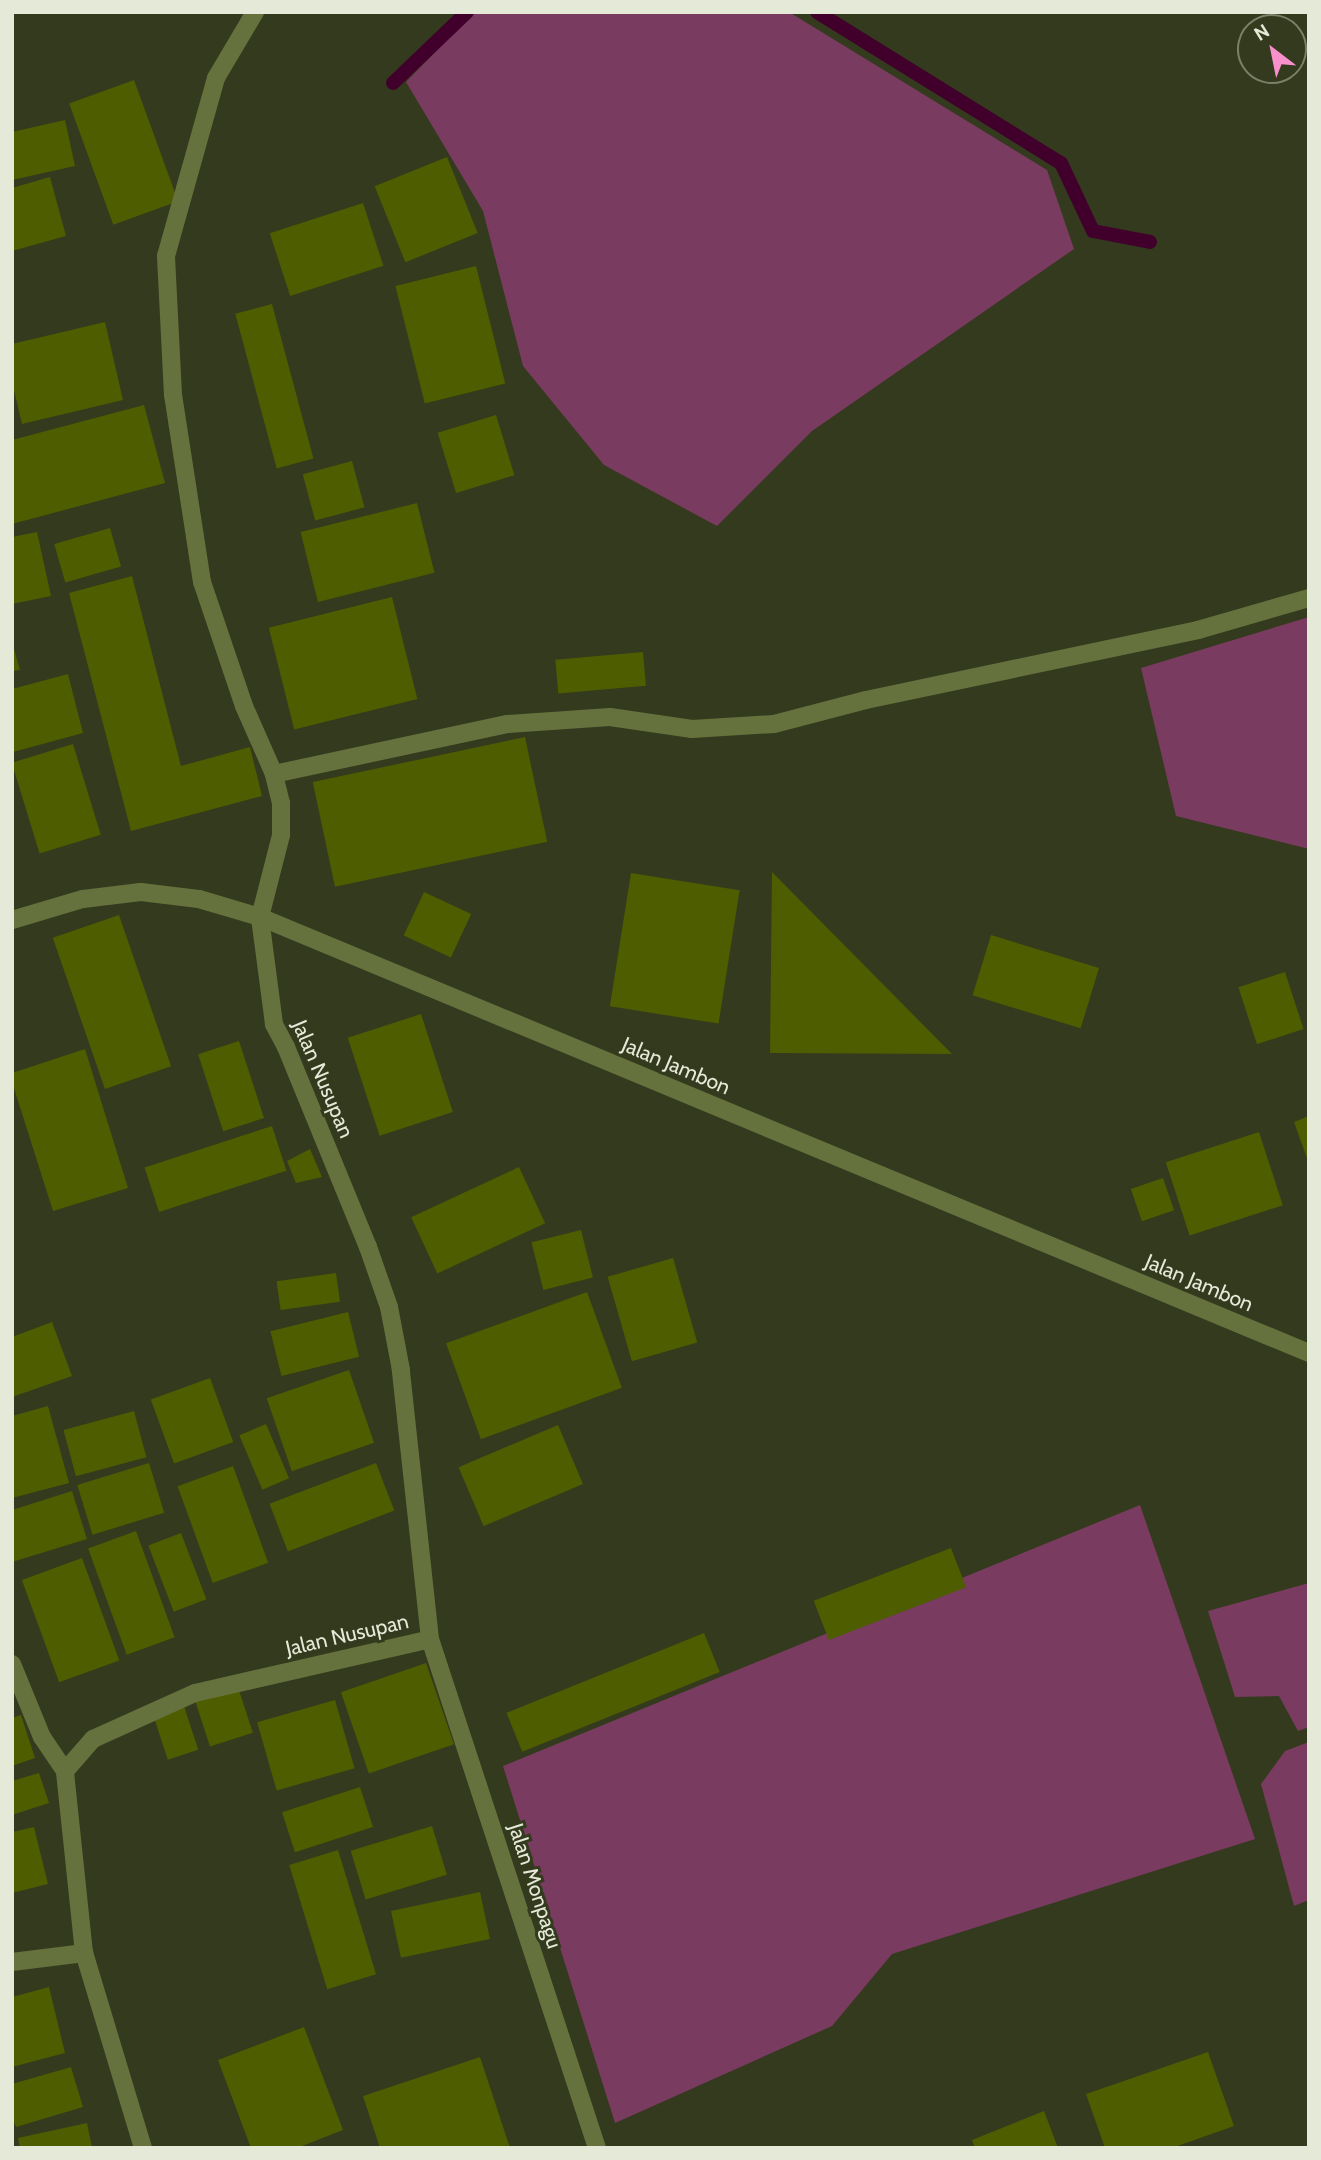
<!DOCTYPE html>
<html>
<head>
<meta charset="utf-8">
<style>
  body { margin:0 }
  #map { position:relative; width:1321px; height:2160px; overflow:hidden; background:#343a1d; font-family:Cabin,sans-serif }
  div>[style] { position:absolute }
  .green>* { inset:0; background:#793b5f }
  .stream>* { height:14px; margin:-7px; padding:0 7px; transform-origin:7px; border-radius:7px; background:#41002c }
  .building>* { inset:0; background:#4e5d00; transform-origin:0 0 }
  .minor>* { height:18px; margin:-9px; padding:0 9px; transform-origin:9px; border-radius:9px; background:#66723e }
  span { translate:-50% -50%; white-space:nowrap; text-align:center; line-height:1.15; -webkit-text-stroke:6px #343a1d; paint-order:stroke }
  .street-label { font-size:21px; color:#e5ead8 }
  .frame { position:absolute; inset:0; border:14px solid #e5ead8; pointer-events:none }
  .north { position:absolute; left:1237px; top:14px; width:70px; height:70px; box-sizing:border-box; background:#343a1d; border:2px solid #7b8068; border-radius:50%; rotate:328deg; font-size:19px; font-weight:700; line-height:28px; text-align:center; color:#e5ead8 }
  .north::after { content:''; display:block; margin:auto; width:24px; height:32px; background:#f890cb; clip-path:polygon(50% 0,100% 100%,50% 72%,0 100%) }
</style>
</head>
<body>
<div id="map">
  <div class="green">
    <i style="clip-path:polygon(474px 12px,789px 12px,1047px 170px,1074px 249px,812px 431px,717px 526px,604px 465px,523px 366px,483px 211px,406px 82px)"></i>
    <i style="clip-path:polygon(1309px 617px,1309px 849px,1176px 816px,1141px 668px)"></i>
    <i style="clip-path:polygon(1140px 1505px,1255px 1839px,892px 1954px,832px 2026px,615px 2123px,503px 1766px)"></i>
    <i style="clip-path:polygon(1309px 1583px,1309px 1727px,1298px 1731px,1279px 1696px,1235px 1697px,1208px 1611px)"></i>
    <i style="clip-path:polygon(1309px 1742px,1309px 1900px,1294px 1906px,1261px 1784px,1285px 1751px)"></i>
  </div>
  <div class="stream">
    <i style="left:817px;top:12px;width:287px;rotate:31.8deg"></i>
    <i style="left:1061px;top:163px;width:75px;rotate:64.8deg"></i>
    <i style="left:1093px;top:231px;width:58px;rotate:10.9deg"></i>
    <i style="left:393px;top:83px;width:103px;rotate:-43.8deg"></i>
  </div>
  <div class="building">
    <i style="left:134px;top:80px;width:129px;height:69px;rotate:70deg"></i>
    <i style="clip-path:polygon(65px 120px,75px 166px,12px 180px,12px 132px)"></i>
    <i style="left:447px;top:157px;width:82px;height:78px;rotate:68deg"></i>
    <i style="clip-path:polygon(50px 177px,66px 236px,12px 251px,12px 188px)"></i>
    <i style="left:363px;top:203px;width:66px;height:98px;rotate:72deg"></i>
    <i style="left:476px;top:266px;width:121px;height:83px;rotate:76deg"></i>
    <i style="left:272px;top:304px;width:160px;height:38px;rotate:75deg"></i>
    <i style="clip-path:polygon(105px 322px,123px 400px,22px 424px,12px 382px,12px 344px)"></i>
    <i style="clip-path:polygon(144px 405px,165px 483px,12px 524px,12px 440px)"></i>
    <i style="left:496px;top:415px;width:63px;height:61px;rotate:73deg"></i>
    <i style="left:352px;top:461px;width:48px;height:51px;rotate:75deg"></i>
    <i style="left:417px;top:503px;width:72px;height:120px;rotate:76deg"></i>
    <i style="left:110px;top:528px;width:40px;height:58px;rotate:74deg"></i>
    <i style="clip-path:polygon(37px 532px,51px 596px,12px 604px,12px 537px)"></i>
    <i style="clip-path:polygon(132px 576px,181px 766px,250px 747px,262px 796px,131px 831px,69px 593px)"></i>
    <i style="left:392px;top:597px;width:105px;height:127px;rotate:76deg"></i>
    <i style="clip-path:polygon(12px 642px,20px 670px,12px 671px)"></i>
    <i style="left:643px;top:652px;width:34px;height:88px;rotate:85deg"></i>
    <i style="clip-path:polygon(68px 674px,83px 733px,13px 752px,12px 689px)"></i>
    <i style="left:525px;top:737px;width:107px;height:217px;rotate:78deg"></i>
    <i style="left:73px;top:744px;width:95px;height:64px;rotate:73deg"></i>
    <i style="clip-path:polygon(772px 872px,952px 1054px,770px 1053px)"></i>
    <i style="left:631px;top:873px;width:110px;height:135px;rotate:9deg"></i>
    <i style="left:424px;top:892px;width:52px;height:48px;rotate:25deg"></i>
    <i style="left:119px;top:915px;width:160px;height:70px;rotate:71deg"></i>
    <i style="left:991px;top:935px;width:113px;height:63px;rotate:17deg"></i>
    <i style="left:1285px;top:972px;width:60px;height:49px;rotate:72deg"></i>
    <i style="left:421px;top:1014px;width:103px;height:77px;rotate:72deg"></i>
    <i style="left:239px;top:1041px;width:81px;height:43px;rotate:72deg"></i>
    <i style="clip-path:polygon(85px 1049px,128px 1188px,53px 1211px,12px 1082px,12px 1073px)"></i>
    <i style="clip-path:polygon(1309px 1116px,1309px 1161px,1308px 1161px,1294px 1122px)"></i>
    <i style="left:272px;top:1126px;width:47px;height:134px;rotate:72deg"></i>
    <i style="left:1259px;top:1132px;width:77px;height:98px;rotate:72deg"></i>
    <i style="clip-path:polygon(310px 1149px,322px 1177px,296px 1183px,287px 1161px)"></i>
    <i style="left:519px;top:1167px;width:62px;height:119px;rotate:65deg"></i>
    <i style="left:1163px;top:1178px;width:34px;height:34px;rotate:71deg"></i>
    <i style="left:581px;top:1230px;width:49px;height:51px;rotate:76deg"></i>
    <i style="left:673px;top:1258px;width:88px;height:68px;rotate:74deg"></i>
    <i style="left:336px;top:1273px;width:29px;height:60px;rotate:82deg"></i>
    <i style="left:587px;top:1292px;width:102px;height:150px;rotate:70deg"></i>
    <i style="left:348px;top:1312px;width:46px;height:80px;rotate:76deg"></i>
    <i style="clip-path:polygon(52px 1322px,72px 1376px,12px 1397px,12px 1337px)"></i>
    <i style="left:349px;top:1370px;width:77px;height:87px;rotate:71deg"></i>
    <i style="left:210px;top:1378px;width:68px;height:63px;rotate:70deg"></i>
    <i style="clip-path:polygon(48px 1406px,69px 1483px,12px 1498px,12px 1416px)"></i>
    <i style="left:134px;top:1411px;width:48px;height:73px;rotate:75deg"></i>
    <i style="left:266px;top:1424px;width:59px;height:29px;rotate:67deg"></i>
    <i style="left:558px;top:1425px;width:64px;height:108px;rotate:67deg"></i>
    <i style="left:149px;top:1463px;width:52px;height:75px;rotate:73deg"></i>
    <i style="left:376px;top:1463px;width:51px;height:114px;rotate:69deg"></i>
    <i style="left:233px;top:1466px;width:103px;height:59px;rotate:70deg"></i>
    <i style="clip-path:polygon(72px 1491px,87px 1539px,12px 1562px,12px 1510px)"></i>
    <i style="left:136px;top:1531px;width:113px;height:51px;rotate:70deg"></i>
    <i style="left:181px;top:1533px;width:71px;height:35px;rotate:69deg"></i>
    <i style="left:951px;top:1548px;width:42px;height:147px;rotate:69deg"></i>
    <i style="left:82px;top:1558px;width:109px;height:64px;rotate:70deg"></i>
    <i style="left:704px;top:1633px;width:42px;height:213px;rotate:68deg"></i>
    <i style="left:426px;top:1663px;width:86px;height:90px;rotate:71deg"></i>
    <i style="left:238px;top:1687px;width:48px;height:45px;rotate:72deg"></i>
    <i style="left:335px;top:1700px;width:71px;height:81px;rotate:74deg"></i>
    <i style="left:184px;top:1706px;width:46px;height:32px;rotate:72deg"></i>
    <i style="clip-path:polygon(21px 1715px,35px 1758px,12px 1766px,12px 1718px)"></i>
    <i style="clip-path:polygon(39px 1773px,49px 1803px,12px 1815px,12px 1781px)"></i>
    <i style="left:360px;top:1787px;width:42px;height:82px;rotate:72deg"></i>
    <i style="left:432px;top:1826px;width:51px;height:85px;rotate:73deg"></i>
    <i style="clip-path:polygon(34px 1827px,48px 1884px,12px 1893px,12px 1832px)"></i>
    <i style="left:338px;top:1850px;width:130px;height:51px;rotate:73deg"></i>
    <i style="left:480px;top:1892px;width:48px;height:91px;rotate:78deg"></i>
    <i style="clip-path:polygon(49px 1987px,65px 2053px,12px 2067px,12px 1997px)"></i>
    <i style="clip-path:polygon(304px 2027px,343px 2130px,297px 2148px,251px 2148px,218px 2060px)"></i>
    <i style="clip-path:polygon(1208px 2052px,1234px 2126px,1172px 2148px,1105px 2148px,1086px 2094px)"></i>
    <i style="clip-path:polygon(480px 2057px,510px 2148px,380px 2148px,363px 2096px)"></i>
    <i style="clip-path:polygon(71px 2067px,83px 2107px,16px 2127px,12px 2117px,12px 2084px)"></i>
    <i style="clip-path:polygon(1044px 2111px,1058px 2148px,975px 2148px,972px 2140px)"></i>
    <i style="clip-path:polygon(87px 2123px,92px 2148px,20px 2148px,18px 2138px)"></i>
  </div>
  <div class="minor">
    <i style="left:274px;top:774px;width:239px;rotate:-12.1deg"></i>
    <i style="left:508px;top:724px;width:102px;rotate:-3.9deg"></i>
    <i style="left:610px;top:717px;width:83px;rotate:8.3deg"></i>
    <i style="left:692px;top:729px;width:82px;rotate:-3.5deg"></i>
    <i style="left:774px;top:724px;width:95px;rotate:-14.6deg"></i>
    <i style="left:866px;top:700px;width:339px;rotate:-11.9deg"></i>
    <i style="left:1198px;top:630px;width:116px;rotate:-16.1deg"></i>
    <i style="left:12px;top:920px;width:74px;rotate:-16.5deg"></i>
    <i style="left:83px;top:899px;width:58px;rotate:-6.9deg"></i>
    <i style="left:141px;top:892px;width:58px;rotate:6.9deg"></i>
    <i style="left:199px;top:899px;width:64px;rotate:16.4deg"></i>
    <i style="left:260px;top:917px;width:1136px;rotate:22.57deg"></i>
    <i style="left:430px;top:1639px;width:536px;rotate:71.84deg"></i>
    <i style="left:12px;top:1664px;width:79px;rotate:67.7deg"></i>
    <i style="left:42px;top:1737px;width:41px;rotate:55.9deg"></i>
    <i style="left:12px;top:1962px;width:73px;rotate:-7.1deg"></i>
    <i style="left:143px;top:2148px;width:204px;rotate:-106.8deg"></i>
    <i style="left:84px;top:1953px;width:183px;rotate:-96deg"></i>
    <i style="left:65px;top:1771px;width:43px;rotate:-48.8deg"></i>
    <i style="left:93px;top:1739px;width:112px;rotate:-24.3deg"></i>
    <i style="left:195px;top:1693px;width:241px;rotate:-12.9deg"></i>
    <i style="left:430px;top:1639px;width:271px;rotate:-96.2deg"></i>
    <i style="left:401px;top:1370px;width:64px;rotate:-100.8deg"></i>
    <i style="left:389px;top:1307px;width:64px;rotate:-109.3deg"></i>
    <i style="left:368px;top:1247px;width:216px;rotate:-112.3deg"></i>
    <i style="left:286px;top:1047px;width:26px;rotate:-118deg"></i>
    <i style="left:274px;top:1024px;width:108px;rotate:-97.5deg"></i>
    <i style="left:260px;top:917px;width:85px;rotate:-75.6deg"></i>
    <i style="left:281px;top:835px;width:32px;rotate:-90deg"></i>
    <i style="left:281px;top:803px;width:30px;rotate:-104deg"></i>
    <i style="left:274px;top:774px;width:74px;rotate:-113.8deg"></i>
    <i style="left:244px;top:706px;width:131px;rotate:-108.7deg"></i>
    <i style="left:202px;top:582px;width:189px;rotate:-98.8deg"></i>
    <i style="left:173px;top:395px;width:139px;rotate:-92.9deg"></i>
    <i style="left:166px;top:256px;width:185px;rotate:-74.3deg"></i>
    <i style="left:216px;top:78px;width:77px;rotate:-59.4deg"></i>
  </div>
  <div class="street-label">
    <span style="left:676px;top:1066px;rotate:23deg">Jalan Jambon</span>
    <span style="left:323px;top:1079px;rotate:67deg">Jalan Nusupan</span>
    <span style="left:1199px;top:1283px;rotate:23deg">Jalan Jambon</span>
    <span style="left:347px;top:1635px;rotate:-13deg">Jalan Nusupan</span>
    <span style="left:535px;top:1886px;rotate:72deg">Jalan Monpagu</span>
  </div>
  <div class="frame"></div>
  <div class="north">N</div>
</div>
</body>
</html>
